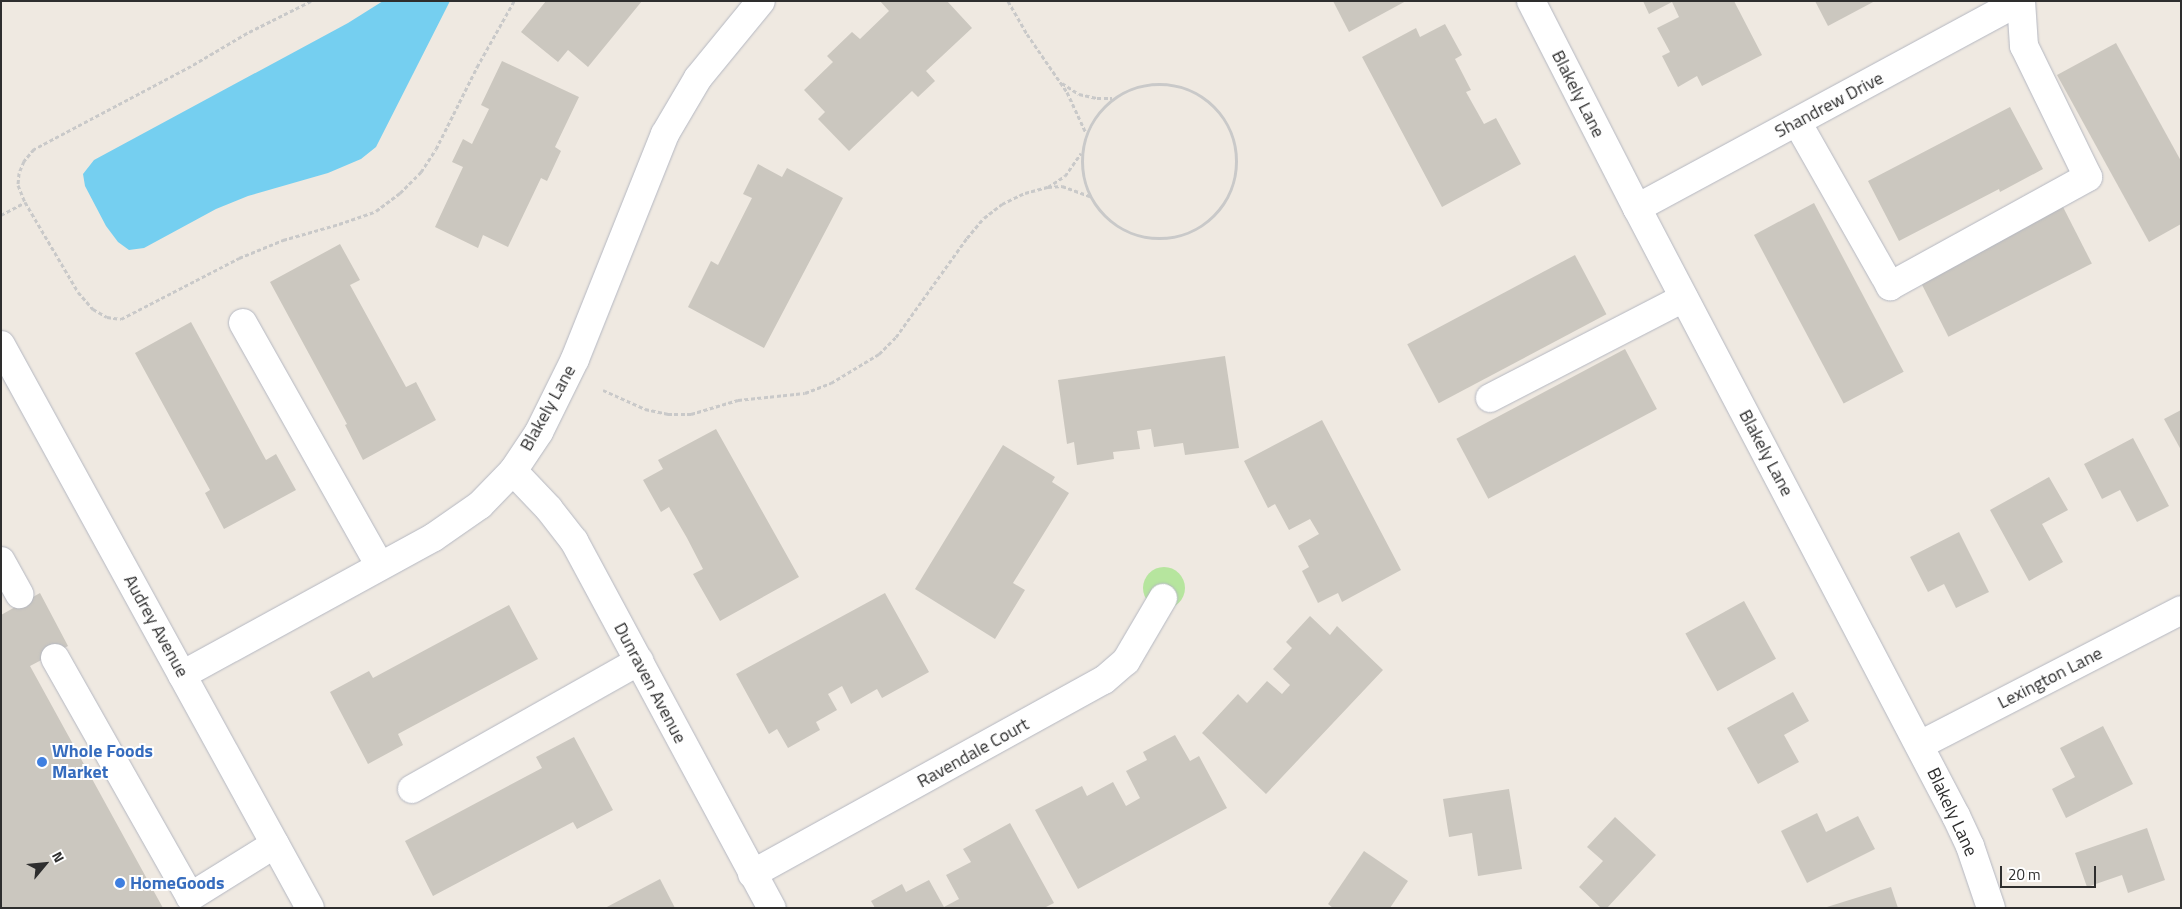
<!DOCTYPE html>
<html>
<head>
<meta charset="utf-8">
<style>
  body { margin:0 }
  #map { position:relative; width:2182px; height:909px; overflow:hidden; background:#efe9e1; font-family:"Titillium Web",sans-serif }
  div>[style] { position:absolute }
  .green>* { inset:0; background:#b6e59e }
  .round { border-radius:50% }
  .water>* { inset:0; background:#75cff0 }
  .building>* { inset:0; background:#cbc7bf; transform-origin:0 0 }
  .path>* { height:3px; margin-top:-1.5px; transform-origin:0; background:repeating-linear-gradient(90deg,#c9c9c9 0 4px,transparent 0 6.5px) }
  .path>.ring { margin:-1.5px; padding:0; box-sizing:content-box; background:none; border:3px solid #c9c9c9; border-radius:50% }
  .roads { filter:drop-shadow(0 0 1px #b4b7c1) drop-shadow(0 0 1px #b4b7c1) }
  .minor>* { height:28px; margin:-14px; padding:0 14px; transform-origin:14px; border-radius:14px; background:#fff }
  .dots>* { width:14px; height:14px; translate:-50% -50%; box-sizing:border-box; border:2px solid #fff; border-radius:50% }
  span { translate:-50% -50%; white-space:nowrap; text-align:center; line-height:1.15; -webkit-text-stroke:4px #fff; paint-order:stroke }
  .street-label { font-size:18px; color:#2e2e2e }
  .shop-label { font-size:18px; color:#366cbe; font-weight:700 }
  .left { translate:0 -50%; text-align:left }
  .frame { position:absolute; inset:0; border:2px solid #2e2e2e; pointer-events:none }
  .north { position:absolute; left:20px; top:839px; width:50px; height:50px; -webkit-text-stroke:4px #fff; paint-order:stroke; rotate:62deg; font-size:14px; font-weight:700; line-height:20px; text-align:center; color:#2e2e2e }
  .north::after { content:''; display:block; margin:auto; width:18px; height:22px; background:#2e2e2e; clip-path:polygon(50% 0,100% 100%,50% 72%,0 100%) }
  .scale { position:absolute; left:2000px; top:866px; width:96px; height:22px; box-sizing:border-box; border:2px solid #2e2e2e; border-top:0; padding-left:6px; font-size:15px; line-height:18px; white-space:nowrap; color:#2e2e2e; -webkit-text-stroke:4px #fff; paint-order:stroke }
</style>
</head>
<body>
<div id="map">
  <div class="green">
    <i class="round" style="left:1143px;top:567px;width:42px;height:42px"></i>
  </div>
  <div class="water">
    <i style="clip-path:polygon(383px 1px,450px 1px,376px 147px,361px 159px,328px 173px,248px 196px,216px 209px,144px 248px,129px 250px,118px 242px,106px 226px,85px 186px,83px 174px,94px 160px,348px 23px)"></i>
  </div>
  <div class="building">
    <i style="clip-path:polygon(546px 1px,642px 1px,588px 67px,568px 50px,558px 62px,521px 32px)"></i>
    <i style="clip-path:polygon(880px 1px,947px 1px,972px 28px,926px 71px,935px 81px,918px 97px,912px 91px,849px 151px,818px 119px,825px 112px,804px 90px,833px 62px,827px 56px,852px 32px,860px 39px,889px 11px)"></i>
    <i style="clip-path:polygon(1333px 1px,1406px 1px,1349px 32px)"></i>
    <i style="clip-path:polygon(1643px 1px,1734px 1px,1762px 55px,1702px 86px,1697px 76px,1678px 87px,1662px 56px,1670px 52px,1657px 28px,1679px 17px,1672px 2px,1649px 14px)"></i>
    <i style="clip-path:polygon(1815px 1px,1875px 1px,1828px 26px)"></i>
    <i style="clip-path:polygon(1445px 24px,1462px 55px,1455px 59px,1471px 90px,1466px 92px,1484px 124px,1496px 118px,1521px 164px,1442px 207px,1362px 57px,1416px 28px,1420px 37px)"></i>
    <i style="clip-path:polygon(2116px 43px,2181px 161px,2181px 224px,2149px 242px,2057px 75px)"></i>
    <i style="clip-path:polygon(502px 61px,579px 97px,555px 147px,561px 151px,547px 181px,541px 178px,508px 247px,483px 235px,478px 248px,435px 227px,463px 167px,452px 162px,463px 139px,472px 144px,489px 109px,481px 105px)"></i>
    <i style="clip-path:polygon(2010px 107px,2043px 169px,2000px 192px,1999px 189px,1899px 241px,1868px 181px)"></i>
    <i style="clip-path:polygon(758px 164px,782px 177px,787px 168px,843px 198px,764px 348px,688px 307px,711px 261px,718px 265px,752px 198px,743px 194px)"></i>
    <i style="left:1814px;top:203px;width:191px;height:68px;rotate:62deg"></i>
    <i style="left:2061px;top:203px;width:68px;height:161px;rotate:63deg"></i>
    <i style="clip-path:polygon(340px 244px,360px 280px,350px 285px,406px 387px,416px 382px,436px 420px,363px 460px,345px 425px,347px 424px,270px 282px)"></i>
    <i style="left:1575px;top:255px;width:67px;height:190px;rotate:62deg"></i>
    <i style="clip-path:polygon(191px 322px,266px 460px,276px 454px,296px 490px,224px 529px,205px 493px,210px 490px,135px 353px)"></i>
    <i style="left:1625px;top:349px;width:68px;height:191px;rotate:62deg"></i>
    <i style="clip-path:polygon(1225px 356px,1239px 448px,1185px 455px,1183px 443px,1154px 447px,1151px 429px,1137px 431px,1140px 449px,1113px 452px,1114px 459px,1077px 465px,1074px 442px,1067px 444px,1058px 380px)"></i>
    <i style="clip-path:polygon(2181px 410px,2181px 450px,2164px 419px)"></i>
    <i style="clip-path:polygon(1322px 420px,1401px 570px,1342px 602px,1338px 593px,1318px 603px,1302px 571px,1309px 567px,1298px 546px,1319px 534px,1310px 519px,1289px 530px,1275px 504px,1268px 508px,1244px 461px)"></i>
    <i style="clip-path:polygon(716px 429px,799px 577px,720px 621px,693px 574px,703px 569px,687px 538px,669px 507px,661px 512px,643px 480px,663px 469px,658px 460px)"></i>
    <i style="clip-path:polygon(2133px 438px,2169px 506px,2137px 522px,2120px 490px,2102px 499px,2084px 464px)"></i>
    <i style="clip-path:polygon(1003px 445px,1055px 477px,1052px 482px,1069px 493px,1013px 583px,1025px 590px,995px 639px,915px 589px)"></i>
    <i style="clip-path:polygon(2049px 477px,2068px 510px,2042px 524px,2063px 562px,2029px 581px,1990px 510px)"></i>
    <i style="clip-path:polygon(1959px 532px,1989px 592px,1956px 608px,1944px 584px,1928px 592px,1910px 557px)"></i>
    <i style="clip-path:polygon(40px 593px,68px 646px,30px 666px,163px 908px,1px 908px,1px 615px)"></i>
    <i style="clip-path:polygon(885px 593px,929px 672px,882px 698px,877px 689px,851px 704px,842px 686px,828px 694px,837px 710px,816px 722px,820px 730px,788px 748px,777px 729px,769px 734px,736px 674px)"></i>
    <i style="left:1744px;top:601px;width:66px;height:67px;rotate:61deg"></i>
    <i style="clip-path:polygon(509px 605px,538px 659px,398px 734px,403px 745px,368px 764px,330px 692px,369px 671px,373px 678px)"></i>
    <i style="clip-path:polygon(1310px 616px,1330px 635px,1337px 626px,1383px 670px,1266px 794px,1202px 733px,1238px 694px,1247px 703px,1267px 681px,1282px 694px,1290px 685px,1273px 669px,1292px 648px,1286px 642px)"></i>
    <i style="clip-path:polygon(1793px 692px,1809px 721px,1784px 735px,1799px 762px,1758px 784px,1727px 728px)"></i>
    <i style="clip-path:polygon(2103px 726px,2133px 784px,2066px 818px,2052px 789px,2075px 777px,2060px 748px)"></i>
    <i style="clip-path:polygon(1175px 735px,1190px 761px,1199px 756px,1227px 808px,1078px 889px,1035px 810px,1082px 786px,1087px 796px,1113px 782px,1126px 806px,1140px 798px,1126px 771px,1147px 760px,1143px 752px)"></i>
    <i style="clip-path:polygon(574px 737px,613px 810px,577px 829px,573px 822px,433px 896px,405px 841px,542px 768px,536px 757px)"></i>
    <i style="clip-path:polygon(1509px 789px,1522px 869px,1478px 876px,1472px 833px,1449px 837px,1443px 799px)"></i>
    <i style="clip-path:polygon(1817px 813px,1826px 832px,1858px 816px,1875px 849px,1807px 883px,1781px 831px)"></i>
    <i style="clip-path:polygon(1615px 817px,1656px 855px,1607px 908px,1601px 908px,1579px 887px,1603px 861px,1587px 847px)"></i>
    <i style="clip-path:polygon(1010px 823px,1054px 903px,1044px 908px,875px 908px,871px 901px,902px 884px,906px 892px,929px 880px,944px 907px,959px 899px,946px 875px,971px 862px,963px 849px)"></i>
    <i style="clip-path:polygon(2147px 828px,2165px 880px,2128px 893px,2122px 875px,2087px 887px,2075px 853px)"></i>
    <i style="clip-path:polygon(1364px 851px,1408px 881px,1390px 908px,1333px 908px,1328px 904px)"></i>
    <i style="clip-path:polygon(660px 879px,675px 908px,605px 908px)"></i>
    <i style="clip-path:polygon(1891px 887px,1898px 908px,1827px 908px,1827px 907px)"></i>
  </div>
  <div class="path">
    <i style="left:311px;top:1px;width:72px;rotate:153.4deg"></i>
    <i style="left:247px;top:33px;width:65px;rotate:149.5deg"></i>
    <i style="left:191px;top:66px;width:178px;rotate:152.1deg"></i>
    <i style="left:34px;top:149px;width:16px;rotate:130deg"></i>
    <i style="left:24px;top:161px;width:13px;rotate:113deg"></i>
    <i style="left:19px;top:173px;width:12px;rotate:95deg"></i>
    <i style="left:18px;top:185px;width:18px;rotate:68deg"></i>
    <i style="left:25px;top:202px;width:104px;rotate:59.5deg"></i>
    <i style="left:78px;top:292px;width:23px;rotate:49deg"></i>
    <i style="left:93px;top:309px;width:16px;rotate:30deg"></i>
    <i style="left:107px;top:317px;width:14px;rotate:8deg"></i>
    <i style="left:121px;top:319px;width:133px;rotate:-27.3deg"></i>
    <i style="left:239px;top:258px;width:48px;rotate:-22.2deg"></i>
    <i style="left:283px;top:240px;width:58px;rotate:-15.9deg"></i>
    <i style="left:339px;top:224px;width:39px;rotate:-19deg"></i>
    <i style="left:376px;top:211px;width:30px;rotate:-37deg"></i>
    <i style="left:400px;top:193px;width:30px;rotate:-45deg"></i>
    <i style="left:421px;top:172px;width:27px;rotate:-57deg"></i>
    <i style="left:436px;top:149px;width:92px;rotate:-63.4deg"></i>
    <i style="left:477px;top:67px;width:76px;rotate:-60.7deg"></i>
    <i style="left:1008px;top:1px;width:38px;rotate:60deg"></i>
    <i style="left:1027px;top:34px;width:70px;rotate:55.4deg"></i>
    <i style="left:1067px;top:92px;width:45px;rotate:65.1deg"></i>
    <i style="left:1062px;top:83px;width:20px;rotate:33deg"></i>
    <i style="left:1079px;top:94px;width:18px;rotate:13deg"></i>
    <i style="left:1097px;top:98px;width:15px"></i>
    <i class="ring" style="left:1082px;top:84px;width:151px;height:151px"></i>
    <i style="left:1048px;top:187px;width:20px;rotate:-33deg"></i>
    <i style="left:1065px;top:176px;width:28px;rotate:-55deg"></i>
    <i style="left:1px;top:215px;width:27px;rotate:-28deg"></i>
    <i style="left:603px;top:390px;width:46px;rotate:24.3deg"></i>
    <i style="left:645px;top:409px;width:24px;rotate:12deg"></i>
    <i style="left:668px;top:414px;width:23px"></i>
    <i style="left:691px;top:414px;width:49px;rotate:-16.6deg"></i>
    <i style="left:738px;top:400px;width:67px;rotate:-6deg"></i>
    <i style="left:805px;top:393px;width:28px;rotate:-21deg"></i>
    <i style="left:831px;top:383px;width:56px;rotate:-31.1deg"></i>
    <i style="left:879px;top:354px;width:24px;rotate:-45deg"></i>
    <i style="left:896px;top:337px;width:122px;rotate:-54.4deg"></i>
    <i style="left:967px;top:238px;width:26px;rotate:-50deg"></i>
    <i style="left:984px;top:218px;width:23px;rotate:-38deg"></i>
    <i style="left:1002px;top:204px;width:25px;rotate:-26deg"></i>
    <i style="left:1025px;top:193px;width:24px;rotate:-15deg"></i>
    <i style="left:1048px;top:187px;width:14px;rotate:-4deg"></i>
    <i style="left:1062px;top:186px;width:30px;rotate:20deg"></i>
  </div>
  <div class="roads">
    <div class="minor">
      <i style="left:1531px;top:1px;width:233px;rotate:62.9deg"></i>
      <i style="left:1637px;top:208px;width:687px;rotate:62.32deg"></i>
      <i style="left:1956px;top:816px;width:33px;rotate:65deg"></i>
      <i style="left:1970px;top:846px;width:65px;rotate:71.3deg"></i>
      <i style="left:1797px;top:122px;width:189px;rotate:60.4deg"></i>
      <i style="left:1890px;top:286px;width:226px;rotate:-28.8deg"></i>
      <i style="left:2088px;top:177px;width:146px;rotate:-116deg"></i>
      <i style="left:2024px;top:46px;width:45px;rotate:-93.8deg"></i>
      <i style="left:1637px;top:208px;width:435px;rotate:-28.4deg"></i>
      <i style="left:243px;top:323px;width:279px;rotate:60.6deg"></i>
      <i style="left:1px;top:345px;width:642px;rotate:61.24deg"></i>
      <i style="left:1490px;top:398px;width:218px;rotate:-27.3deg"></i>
      <i style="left:513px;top:471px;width:52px;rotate:46.5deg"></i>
      <i style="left:549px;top:509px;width:41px;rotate:52deg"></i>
      <i style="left:574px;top:541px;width:417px;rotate:61.7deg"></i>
      <i style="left:1px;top:561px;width:38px;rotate:61deg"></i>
      <i style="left:55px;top:658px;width:274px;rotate:60.5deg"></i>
      <i style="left:190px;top:897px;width:100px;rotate:-31.9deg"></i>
      <i style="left:182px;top:675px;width:287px;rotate:-28.7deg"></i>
      <i style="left:434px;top:537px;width:56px;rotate:-34.8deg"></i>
      <i style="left:480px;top:505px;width:47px;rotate:-45.9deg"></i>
      <i style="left:513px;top:471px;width:47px;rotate:-56.3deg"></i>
      <i style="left:539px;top:432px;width:81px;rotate:-63.7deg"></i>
      <i style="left:575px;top:359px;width:242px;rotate:-68.2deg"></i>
      <i style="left:665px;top:134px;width:65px;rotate:-59.5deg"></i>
      <i style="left:698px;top:78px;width:99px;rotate:-50.7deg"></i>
      <i style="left:1920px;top:745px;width:294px;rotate:-27.3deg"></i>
      <i style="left:412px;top:789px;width:261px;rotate:-29.4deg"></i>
      <i style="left:752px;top:874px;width:402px;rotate:-28.9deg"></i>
      <i style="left:1104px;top:680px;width:29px;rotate:-41deg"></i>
      <i style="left:1126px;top:661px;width:73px;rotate:-59.6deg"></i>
    </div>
  </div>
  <div class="dots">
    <i style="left:42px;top:762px;background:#3f7fe0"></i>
    <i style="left:120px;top:883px;background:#3f7fe0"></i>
  </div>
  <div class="street-label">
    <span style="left:1578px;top:94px;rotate:63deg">Blakely Lane</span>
    <span style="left:1829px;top:105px;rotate:-28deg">Shandrew Drive</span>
    <span style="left:548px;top:408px;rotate:-61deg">Blakely Lane</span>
    <span style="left:1766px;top:453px;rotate:62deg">Blakely Lane</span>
    <span style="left:156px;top:626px;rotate:61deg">Audrey Avenue</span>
    <span style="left:2050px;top:678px;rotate:-27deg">Lexington Lane</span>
    <span style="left:650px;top:683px;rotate:62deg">Dunraven Avenue</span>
    <span style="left:973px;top:753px;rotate:-29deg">Ravendale Court</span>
    <span style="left:1952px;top:812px;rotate:65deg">Blakely Lane</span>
  </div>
  <div class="shop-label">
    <span class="left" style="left:52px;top:762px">Whole Foods<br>Market</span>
    <span class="left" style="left:130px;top:883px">HomeGoods</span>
  </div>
  <div class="frame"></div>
  <div class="north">N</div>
  <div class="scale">20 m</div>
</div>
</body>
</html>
